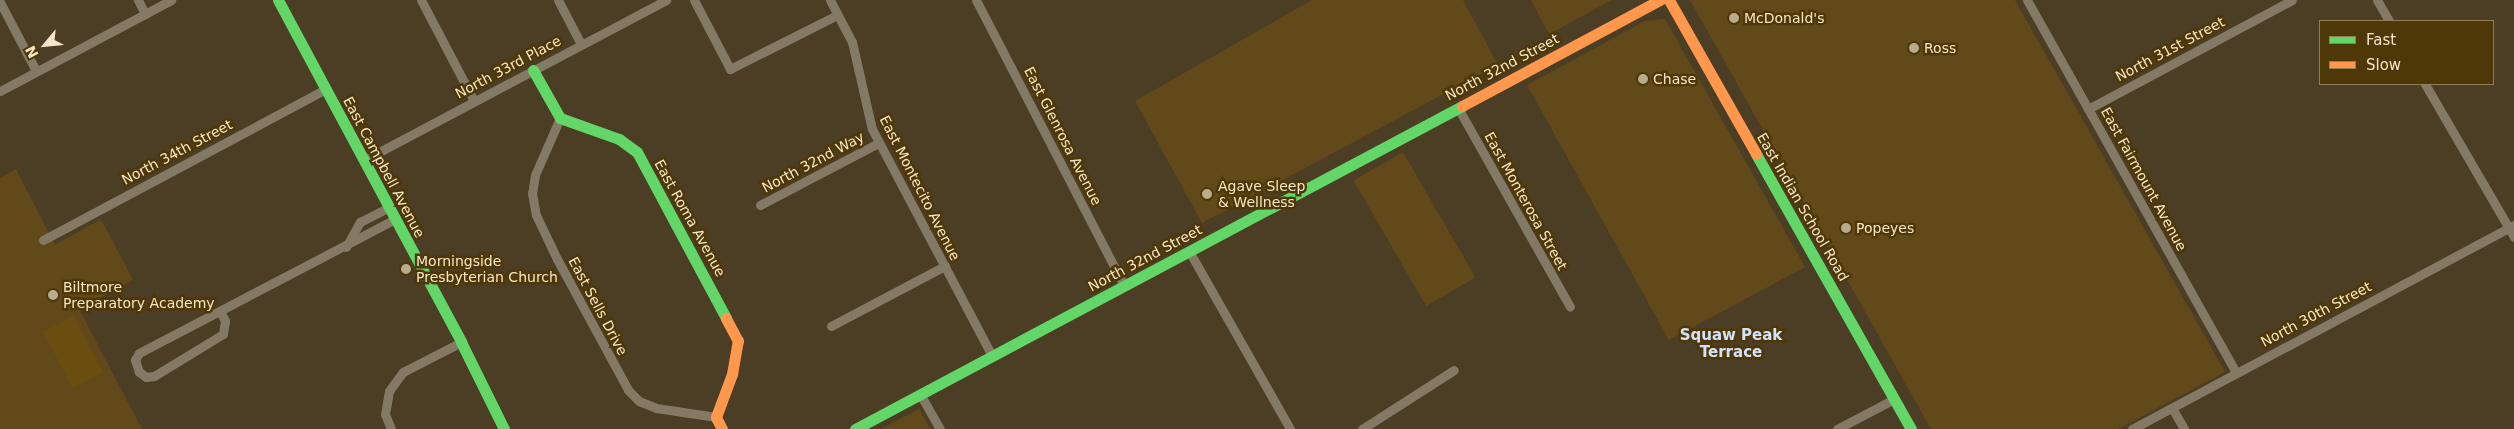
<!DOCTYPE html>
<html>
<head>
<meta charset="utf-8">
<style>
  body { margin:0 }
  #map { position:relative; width:2514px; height:429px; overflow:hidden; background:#4b3e24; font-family:"DejaVu Sans",sans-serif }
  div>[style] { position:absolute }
  .built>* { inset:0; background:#624919; transform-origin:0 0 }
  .green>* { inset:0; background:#6a4e10; transform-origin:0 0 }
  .street>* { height:9px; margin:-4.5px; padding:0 4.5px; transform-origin:4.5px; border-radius:4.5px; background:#847964 }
  .fast>* { height:11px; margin:-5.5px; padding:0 5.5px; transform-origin:5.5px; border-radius:5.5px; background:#63d668 }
  .slow>* { height:11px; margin:-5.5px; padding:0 5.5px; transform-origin:5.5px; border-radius:5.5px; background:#ff974d }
  .dots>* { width:14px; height:14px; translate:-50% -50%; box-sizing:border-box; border:2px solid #4f3807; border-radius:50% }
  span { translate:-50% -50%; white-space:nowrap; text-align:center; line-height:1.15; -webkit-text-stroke:5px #4f3807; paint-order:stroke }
  .poi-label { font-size:14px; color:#f6e5c8 }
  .left { translate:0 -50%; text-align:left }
  .street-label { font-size:14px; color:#f6e5c8 }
  .neighbourhood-label { font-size:15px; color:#d2e2fc; font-weight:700 }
  .legend { position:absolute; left:2319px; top:20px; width:175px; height:65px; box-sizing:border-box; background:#4f3807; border:1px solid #927d54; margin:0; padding:6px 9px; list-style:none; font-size:15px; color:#f6e5c8 }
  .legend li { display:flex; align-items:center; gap:10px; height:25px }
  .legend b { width:25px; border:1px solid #927d54 }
  .north { position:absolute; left:20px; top:20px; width:50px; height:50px; -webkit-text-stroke:4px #4f3807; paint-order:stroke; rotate:242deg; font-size:14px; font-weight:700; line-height:20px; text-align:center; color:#f6e5c8 }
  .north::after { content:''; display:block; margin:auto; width:18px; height:22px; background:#f6e5c8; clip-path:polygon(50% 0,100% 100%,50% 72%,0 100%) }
</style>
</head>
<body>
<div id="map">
  <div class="built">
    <i style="clip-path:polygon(1312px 0,1463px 0,1498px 65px,1202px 223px,1135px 101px)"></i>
    <i style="clip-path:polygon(1531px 0,1612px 0,1549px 34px)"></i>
    <i style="clip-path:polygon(1690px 0,2015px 0,2225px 372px,2118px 429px,1931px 429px)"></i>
    <i style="clip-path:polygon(1665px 19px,1805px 267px,1669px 340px,1527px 85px,1645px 21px)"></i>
    <i style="left:1403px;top:152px;width:145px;height:57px;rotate:60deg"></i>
    <i style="clip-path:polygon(16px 169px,55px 245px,101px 219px,133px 280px,79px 309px,142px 429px,0 429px,0 178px)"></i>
    <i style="clip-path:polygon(919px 409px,930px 429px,881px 429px)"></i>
  </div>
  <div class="green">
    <i style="left:73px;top:316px;width:64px;height:34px;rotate:62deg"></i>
  </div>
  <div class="street">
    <i style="left:138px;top:0;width:16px;rotate:63deg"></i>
    <i style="left:421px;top:0;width:114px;rotate:62.3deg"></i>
    <i style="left:558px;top:0;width:50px;rotate:62.4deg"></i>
    <i style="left:694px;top:0;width:78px;rotate:62.4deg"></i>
    <i style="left:730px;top:69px;width:120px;rotate:-26.8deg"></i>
    <i style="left:830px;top:0;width:47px;rotate:62.4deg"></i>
    <i style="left:852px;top:42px;width:89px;rotate:77.1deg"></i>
    <i style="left:872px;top:129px;width:257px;rotate:62.1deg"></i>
    <i style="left:976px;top:0;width:321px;rotate:62.6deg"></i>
    <i style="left:2027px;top:0;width:427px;rotate:60.7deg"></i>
    <i style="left:2377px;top:0;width:24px;rotate:60deg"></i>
    <i style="left:0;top:2px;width:78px;rotate:62.4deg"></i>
    <i style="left:2425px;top:84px;width:177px;rotate:59.8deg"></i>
    <i style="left:0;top:91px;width:194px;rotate:-28deg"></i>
    <i style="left:1458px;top:108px;width:228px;rotate:60.6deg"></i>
    <i style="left:2088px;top:109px;width:231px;rotate:-28.1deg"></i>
    <i style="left:560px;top:118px;width:62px;rotate:113.7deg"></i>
    <i style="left:535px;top:175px;width:18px;rotate:99deg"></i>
    <i style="left:532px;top:193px;width:22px;rotate:80deg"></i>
    <i style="left:536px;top:215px;width:49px;rotate:64.5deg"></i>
    <i style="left:557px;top:259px;width:149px;rotate:61.5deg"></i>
    <i style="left:628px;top:390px;width:16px;rotate:45deg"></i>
    <i style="left:639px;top:401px;width:18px;rotate:22deg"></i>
    <i style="left:656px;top:408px;width:61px;rotate:8.5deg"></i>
    <i style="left:364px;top:160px;width:342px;rotate:-27.9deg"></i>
    <i style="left:760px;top:205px;width:133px;rotate:-27.7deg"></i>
    <i style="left:43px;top:240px;width:321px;rotate:-28.1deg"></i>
    <i style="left:346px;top:247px;width:29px;rotate:-61deg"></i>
    <i style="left:360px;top:222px;width:33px;rotate:-27deg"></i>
    <i style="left:1189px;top:251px;width:205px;rotate:60.4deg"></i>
    <i style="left:221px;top:313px;width:9px;rotate:63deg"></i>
    <i style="left:225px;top:321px;width:13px;rotate:99deg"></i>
    <i style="left:223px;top:334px;width:81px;rotate:148.7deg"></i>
    <i style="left:154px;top:376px;width:8px;rotate:173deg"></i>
    <i style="left:146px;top:377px;width:9px;rotate:-144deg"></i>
    <i style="left:139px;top:372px;width:13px;rotate:-108deg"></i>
    <i style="left:135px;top:360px;width:8px;rotate:-60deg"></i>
    <i style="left:139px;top:353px;width:289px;rotate:-27.6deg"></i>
    <i style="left:831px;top:326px;width:129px;rotate:-27.8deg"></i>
    <i style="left:920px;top:394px;width:40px;rotate:60.3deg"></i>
    <i style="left:2172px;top:408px;width:24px;rotate:60deg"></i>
    <i style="left:391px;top:429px;width:16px;rotate:-112deg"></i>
    <i style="left:385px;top:414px;width:23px;rotate:-80deg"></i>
    <i style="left:389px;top:391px;width:24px;rotate:-54deg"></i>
    <i style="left:403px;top:372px;width:65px;rotate:-27.3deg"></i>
    <i style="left:1362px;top:429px;width:109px;rotate:-32.7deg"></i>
    <i style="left:1837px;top:429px;width:64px;rotate:-27.8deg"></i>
    <i style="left:2132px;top:429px;width:433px;rotate:-28.1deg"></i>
  </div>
  <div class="fast">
    <i style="left:278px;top:0;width:388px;rotate:61.8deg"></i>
    <i style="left:461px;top:342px;width:97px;rotate:63.7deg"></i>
    <i style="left:533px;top:70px;width:55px;rotate:60.6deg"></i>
    <i style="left:560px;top:118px;width:63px;rotate:19.6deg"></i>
    <i style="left:619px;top:139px;width:22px;rotate:36deg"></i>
    <i style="left:637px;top:152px;width:188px;rotate:61.8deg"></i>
    <i style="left:1756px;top:154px;width:316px;rotate:60.6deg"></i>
    <i style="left:855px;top:429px;width:688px;rotate:-28.02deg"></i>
  </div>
  <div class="slow">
    <i style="left:1669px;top:0;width:177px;rotate:60.5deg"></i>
    <i style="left:1462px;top:106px;width:225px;rotate:-28.2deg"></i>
    <i style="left:722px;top:429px;width:13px;rotate:-117deg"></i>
    <i style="left:716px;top:417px;width:46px;rotate:-69.6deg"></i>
    <i style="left:732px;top:374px;width:34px;rotate:-80deg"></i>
    <i style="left:738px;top:341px;width:26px;rotate:-118deg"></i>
  </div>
  <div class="dots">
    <i style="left:1734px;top:18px;background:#baab8f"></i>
    <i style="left:1914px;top:48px;background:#baab8f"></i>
    <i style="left:1643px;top:79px;background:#baab8f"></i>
    <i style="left:1207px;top:194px;background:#baab8f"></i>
    <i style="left:1846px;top:228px;background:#baab8f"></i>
    <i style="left:406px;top:269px;background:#baab8f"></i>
    <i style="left:53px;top:295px;background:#baab8f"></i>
  </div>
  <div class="poi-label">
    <span class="left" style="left:1744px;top:18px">McDonald's</span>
    <span class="left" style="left:1924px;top:48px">Ross</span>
    <span class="left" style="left:1653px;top:79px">Chase</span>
    <span class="left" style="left:1218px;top:194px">Agave Sleep<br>&amp; Wellness</span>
    <span class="left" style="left:1856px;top:228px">Popeyes</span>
    <span class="left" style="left:416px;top:269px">Morningside<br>Presbyterian Church</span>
    <span class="left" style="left:63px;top:295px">Biltmore<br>Preparatory Academy</span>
  </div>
  <div class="street-label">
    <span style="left:2170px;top:49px;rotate:-28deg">North 31st Street</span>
    <span style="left:508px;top:67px;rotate:-28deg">North 33rd Place</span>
    <span style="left:1502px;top:67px;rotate:-28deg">North 32nd Street</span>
    <span style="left:1063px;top:136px;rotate:63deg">East Glenrosa Avenue</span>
    <span style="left:177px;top:152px;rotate:-28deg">North 34th Street</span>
    <span style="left:813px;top:162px;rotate:-28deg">North 32nd Way</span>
    <span style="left:384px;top:167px;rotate:62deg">East Campbell Avenue</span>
    <span style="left:2144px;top:179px;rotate:61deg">East Fairmount Avenue</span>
    <span style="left:920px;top:188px;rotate:63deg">East Montecito Avenue</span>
    <span style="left:1526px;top:201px;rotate:61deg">East Monterosa Street</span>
    <span style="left:1803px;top:207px;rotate:60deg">East Indian School Road</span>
    <span style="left:690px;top:218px;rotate:61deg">East Roma Avenue</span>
    <span style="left:1145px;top:258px;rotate:-28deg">North 32nd Street</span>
    <span style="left:598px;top:306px;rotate:62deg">East Sells Drive</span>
    <span style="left:2316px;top:314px;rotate:-28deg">North 30th Street</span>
  </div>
  <div class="neighbourhood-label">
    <span style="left:1731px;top:344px">Squaw Peak<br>Terrace</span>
  </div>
  <ul class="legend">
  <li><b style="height:6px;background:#63d668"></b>Fast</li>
  <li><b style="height:6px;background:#ff974d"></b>Slow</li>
  </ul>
  <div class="north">N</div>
</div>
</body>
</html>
